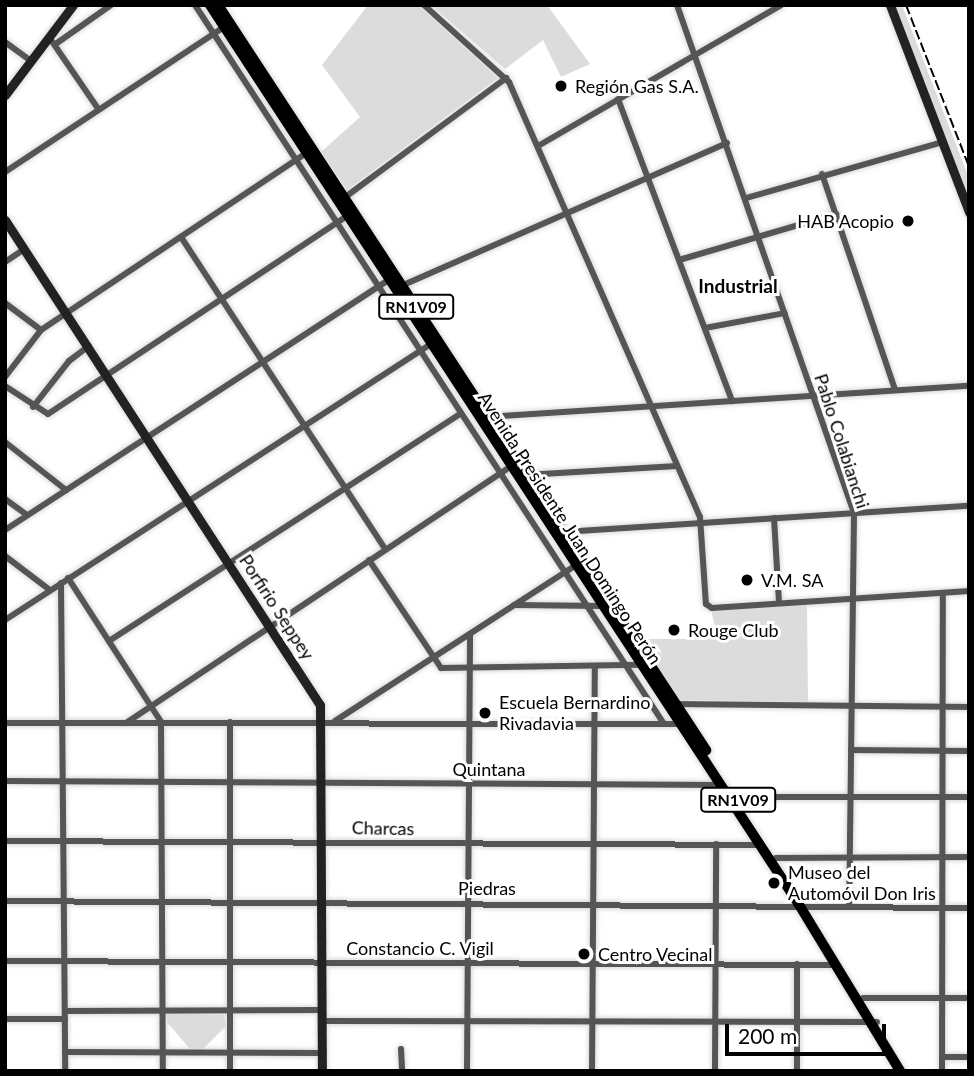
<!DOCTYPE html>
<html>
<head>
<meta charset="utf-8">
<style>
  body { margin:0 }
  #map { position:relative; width:974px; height:1076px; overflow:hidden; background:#fff; font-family:Lato,sans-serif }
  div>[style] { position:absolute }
  .green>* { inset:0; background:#dcdcdc }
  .roads { filter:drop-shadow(0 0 2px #dbdbdb) drop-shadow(0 0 2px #dbdbdb) }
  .minor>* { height:6px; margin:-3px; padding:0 3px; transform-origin:3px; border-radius:3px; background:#555 }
  .secondary>* { height:9px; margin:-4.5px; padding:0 4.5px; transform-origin:4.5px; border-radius:4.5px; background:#222 }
  .primary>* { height:10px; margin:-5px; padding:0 5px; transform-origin:5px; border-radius:5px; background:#000 }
  .rail>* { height:2px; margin-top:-1px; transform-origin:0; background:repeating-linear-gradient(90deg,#000 0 10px,transparent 0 13.5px) }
  .dots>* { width:19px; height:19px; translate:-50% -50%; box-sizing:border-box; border:4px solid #fff; border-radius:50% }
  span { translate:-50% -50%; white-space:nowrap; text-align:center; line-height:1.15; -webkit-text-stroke:6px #fff; paint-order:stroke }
  .shield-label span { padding:2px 5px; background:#fff; border:2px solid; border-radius:5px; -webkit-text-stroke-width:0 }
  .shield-label { font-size:16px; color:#000; font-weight:700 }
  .poi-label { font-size:18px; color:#000 }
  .left { translate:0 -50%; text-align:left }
  .right { translate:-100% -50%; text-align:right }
  .street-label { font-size:18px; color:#000 }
  .neighbourhood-label { font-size:19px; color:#000; font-weight:700 }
  .frame { position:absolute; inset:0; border:7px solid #000; pointer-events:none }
  .scale { position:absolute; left:725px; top:1024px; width:161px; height:32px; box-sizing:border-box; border:4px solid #000; border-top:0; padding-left:9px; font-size:21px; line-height:24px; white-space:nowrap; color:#000; -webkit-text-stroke:5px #fff; paint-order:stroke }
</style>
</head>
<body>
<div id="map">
  <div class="green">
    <i style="clip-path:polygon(368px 5px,418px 5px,498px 78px,347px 190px,321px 152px,360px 117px,322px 65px)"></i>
    <i style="clip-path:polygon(431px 5px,547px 5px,590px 64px,561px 77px,543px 40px,505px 69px)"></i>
    <i style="clip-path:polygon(893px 5px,902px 5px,969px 178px,969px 205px)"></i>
    <i style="clip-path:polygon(807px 605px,808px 702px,680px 700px,639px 639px,718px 639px,711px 610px)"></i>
    <i style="clip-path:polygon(167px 1013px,224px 1015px,226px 1026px,202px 1050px,190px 1049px,167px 1022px)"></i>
  </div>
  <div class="roads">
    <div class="minor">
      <i style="left:195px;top:5px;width:858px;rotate:56.88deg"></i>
      <i style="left:424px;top:5px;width:115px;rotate:42.2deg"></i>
      <i style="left:509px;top:82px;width:475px;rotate:66.3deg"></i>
      <i style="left:700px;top:517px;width:87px;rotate:86.1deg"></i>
      <i style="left:706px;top:604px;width:7px;rotate:34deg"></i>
      <i style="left:712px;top:608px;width:258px;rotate:-3.8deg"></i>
      <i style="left:677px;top:5px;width:538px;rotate:70.79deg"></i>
      <i style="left:854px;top:513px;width:394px;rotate:90.7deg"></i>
      <i style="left:49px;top:37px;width:88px;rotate:55.6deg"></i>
      <i style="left:5px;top:42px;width:32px;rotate:36deg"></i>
      <i style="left:57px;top:43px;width:66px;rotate:-35.1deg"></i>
      <i style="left:618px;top:99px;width:323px;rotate:69.3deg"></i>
      <i style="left:538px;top:146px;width:281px;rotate:-30.1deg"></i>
      <i style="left:5px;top:172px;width:263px;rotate:-33.5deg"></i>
      <i style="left:822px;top:174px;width:228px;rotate:71.3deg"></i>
      <i style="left:344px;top:198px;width:202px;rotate:-36.5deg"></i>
      <i style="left:746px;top:198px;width:204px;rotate:-15.9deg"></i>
      <i style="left:181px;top:237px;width:373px;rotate:56.8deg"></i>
      <i style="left:679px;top:260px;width:164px;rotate:-16.3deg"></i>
      <i style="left:5px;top:262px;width:23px;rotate:-34deg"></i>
      <i style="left:401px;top:286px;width:356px;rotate:-23.7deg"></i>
      <i style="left:5px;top:303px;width:45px;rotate:36.9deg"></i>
      <i style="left:705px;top:328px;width:81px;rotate:-10.6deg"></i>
      <i style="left:5px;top:377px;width:59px;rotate:-52.5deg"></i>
      <i style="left:41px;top:330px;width:319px;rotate:-33.7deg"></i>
      <i style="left:5px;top:386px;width:51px;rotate:33.1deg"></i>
      <i style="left:48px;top:414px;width:359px;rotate:-33.5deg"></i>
      <i style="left:33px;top:407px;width:58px;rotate:-52deg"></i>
      <i style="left:69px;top:361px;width:25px;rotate:-37deg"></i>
      <i style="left:485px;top:417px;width:485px;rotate:-3.7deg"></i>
      <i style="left:5px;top:442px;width:78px;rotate:38.2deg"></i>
      <i style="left:525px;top:475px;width:152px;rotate:-3.4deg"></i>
      <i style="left:5px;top:499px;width:27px;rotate:36deg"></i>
      <i style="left:774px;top:518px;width:85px;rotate:86.6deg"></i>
      <i style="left:5px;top:530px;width:458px;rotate:-33.1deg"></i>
      <i style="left:562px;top:532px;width:408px;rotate:-3.7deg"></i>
      <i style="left:5px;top:556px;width:56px;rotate:37.1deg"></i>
      <i style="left:369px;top:560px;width:130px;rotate:56.3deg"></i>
      <i style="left:441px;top:668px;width:200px;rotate:-0.9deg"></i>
      <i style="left:68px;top:578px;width:171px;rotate:57.1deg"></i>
      <i style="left:161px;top:722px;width:349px;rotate:89.7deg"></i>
      <i style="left:61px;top:583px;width:488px;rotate:89.5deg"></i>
      <i style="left:514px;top:605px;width:88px;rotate:0.7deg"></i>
      <i style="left:5px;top:620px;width:508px;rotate:-32.94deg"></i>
      <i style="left:109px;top:641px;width:419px;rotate:-32.9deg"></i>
      <i style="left:676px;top:704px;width:293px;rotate:0.6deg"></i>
      <i style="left:335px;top:721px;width:287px;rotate:-32.9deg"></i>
      <i style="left:230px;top:722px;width:349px;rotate:90deg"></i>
      <i style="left:5px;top:723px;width:677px;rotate:0.08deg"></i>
      <i style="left:126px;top:723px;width:463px;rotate:-33.7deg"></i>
      <i style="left:851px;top:750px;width:118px;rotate:0.5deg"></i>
      <i style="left:5px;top:781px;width:716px;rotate:0.32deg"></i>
      <i style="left:721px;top:785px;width:19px;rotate:39deg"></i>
      <i style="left:736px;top:797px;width:233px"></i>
      <i style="left:5px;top:841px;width:754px;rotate:0.3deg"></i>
      <i style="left:776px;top:858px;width:193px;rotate:-0.3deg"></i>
      <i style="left:5px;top:901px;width:964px;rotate:0.42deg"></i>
      <i style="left:5px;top:961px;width:831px;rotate:0.28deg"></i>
      <i style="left:863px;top:998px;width:106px"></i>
      <i style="left:65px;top:1011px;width:257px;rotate:-0.2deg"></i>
      <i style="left:5px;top:1019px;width:60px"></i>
      <i style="left:322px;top:1021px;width:555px;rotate:0.1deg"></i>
      <i style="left:401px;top:1049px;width:22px;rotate:87deg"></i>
      <i style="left:65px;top:1052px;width:257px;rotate:0.2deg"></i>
      <i style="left:942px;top:1057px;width:27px"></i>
      <i style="left:467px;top:1071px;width:437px;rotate:-89.6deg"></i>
      <i style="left:592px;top:1071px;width:405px;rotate:-89.6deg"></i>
      <i style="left:715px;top:1071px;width:227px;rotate:-89.7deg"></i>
      <i style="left:797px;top:1071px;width:107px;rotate:-90deg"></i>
      <i style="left:942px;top:1071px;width:478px;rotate:-89.9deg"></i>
    </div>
    <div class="secondary">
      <i style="left:890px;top:5px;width:222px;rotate:69.1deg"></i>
      <i style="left:5px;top:95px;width:113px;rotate:-52.9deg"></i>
      <i style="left:5px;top:220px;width:578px;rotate:57deg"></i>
      <i style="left:320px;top:705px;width:366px;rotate:89.7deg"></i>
    </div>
    <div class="primary">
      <i style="left:210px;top:5px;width:1073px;rotate:56.78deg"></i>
      <i style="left:798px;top:903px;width:197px;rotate:58.7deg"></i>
      <i style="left:218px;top:5px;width:891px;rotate:56.77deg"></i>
    </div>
  </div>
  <div class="rail">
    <i style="left:906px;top:5px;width:174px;rotate:68.7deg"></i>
  </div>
  <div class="dots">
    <i style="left:561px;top:86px;background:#000"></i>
    <i style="left:908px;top:221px;background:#000"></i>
    <i style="left:747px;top:580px;background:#000"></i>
    <i style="left:674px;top:630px;background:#000"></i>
    <i style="left:485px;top:713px;background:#000"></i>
    <i style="left:774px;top:883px;background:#000"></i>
    <i style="left:584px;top:954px;background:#000"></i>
  </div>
  <div class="shield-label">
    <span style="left:416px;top:307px">RN1V09</span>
    <span style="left:738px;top:800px">RN1V09</span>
  </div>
  <div class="poi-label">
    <span class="left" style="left:575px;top:86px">Región Gas S.A.</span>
    <span class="right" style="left:894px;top:221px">HAB Acopio</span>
    <span class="left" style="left:761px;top:580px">V.M. SA</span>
    <span class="left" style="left:688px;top:630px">Rouge Club</span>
    <span class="left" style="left:499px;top:713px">Escuela Bernardino<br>Rivadavia</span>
    <span class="left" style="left:788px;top:883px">Museo del<br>Automóvil Don Iris</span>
    <span class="left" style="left:598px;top:954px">Centro Vecinal</span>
  </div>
  <div class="street-label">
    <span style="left:842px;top:441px;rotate:72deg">Pablo Colabianchi</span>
    <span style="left:570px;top:528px;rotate:57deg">Avenida Presidente Juan Domingo Perón</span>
    <span style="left:277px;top:607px;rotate:57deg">Porfirio Seppey</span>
    <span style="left:489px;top:769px">Quintana</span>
    <span style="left:383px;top:828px;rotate:1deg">Charcas</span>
    <span style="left:487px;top:888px">Piedras</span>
    <span style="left:420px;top:948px">Constancio C. Vigil</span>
  </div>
  <div class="neighbourhood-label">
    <span style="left:738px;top:286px">Industrial</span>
  </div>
  <div class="frame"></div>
  <div class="scale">200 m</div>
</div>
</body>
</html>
